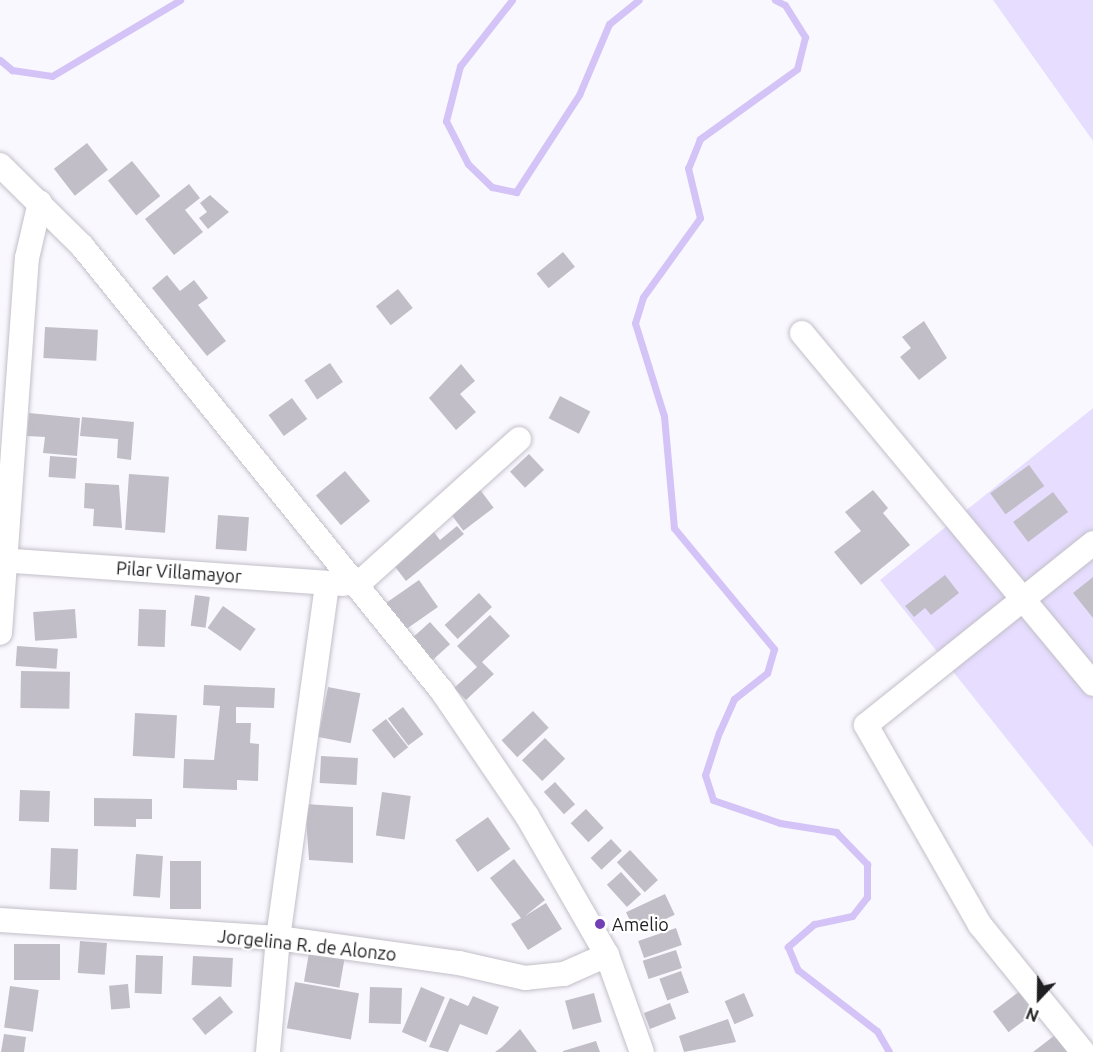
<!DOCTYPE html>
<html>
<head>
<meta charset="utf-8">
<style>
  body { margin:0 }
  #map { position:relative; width:1093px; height:1052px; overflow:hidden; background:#faf8ff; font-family:Ubuntu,sans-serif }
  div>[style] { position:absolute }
  .green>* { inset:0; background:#e7ddff }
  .stream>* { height:7px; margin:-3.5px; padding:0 3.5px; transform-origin:3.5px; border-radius:3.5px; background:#d3c3f6 }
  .building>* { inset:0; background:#c1bec7; transform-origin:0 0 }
  .roads { filter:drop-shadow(0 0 2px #c2bfc8) drop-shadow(0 0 2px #c2bfc8) }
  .minor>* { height:24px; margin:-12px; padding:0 12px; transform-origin:12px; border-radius:12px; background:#fff }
  .dots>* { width:16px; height:16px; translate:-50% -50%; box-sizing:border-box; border:3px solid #fff; border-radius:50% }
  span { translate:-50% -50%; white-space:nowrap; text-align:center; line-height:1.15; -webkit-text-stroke:4.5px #fff; paint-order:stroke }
  .street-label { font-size:18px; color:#1f1e21 }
  .poi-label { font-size:18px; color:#1f1e21 }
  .left { translate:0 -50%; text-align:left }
  .north { position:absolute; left:1009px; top:968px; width:60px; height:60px; -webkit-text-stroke:4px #fff; paint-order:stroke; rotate:202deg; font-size:16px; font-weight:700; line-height:24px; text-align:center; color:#1f1e21 }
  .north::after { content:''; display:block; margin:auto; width:21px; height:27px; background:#1f1e21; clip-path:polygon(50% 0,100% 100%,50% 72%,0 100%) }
</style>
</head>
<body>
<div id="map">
  <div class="green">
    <i style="clip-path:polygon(993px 0,1093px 0,1093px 141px)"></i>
    <i style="clip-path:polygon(1093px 408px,1093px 847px,880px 580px)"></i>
  </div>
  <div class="stream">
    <i style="left:512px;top:0;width:84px;rotate:128.2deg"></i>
    <i style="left:460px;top:66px;width:57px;rotate:104.3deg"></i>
    <i style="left:446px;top:121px;width:48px;rotate:62.9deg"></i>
    <i style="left:468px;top:164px;width:33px;rotate:44deg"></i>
    <i style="left:492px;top:187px;width:25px;rotate:12deg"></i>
    <i style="left:516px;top:192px;width:116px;rotate:-57deg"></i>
    <i style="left:579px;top:95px;width:77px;rotate:-67.1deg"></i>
    <i style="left:609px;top:24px;width:38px;rotate:-39deg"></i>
    <i style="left:775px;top:0;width:11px;rotate:27deg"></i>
    <i style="left:785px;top:5px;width:38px;rotate:58deg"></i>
    <i style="left:805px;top:37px;width:33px;rotate:104deg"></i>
    <i style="left:797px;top:69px;width:120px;rotate:144.2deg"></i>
    <i style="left:700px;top:139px;width:31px;rotate:112deg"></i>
    <i style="left:688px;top:168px;width:51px;rotate:76.5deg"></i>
    <i style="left:700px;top:218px;width:97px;rotate:125.8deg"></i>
    <i style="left:643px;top:297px;width:27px;rotate:107deg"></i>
    <i style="left:635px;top:323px;width:97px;rotate:72.7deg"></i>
    <i style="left:664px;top:416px;width:112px;rotate:84.9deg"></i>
    <i style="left:674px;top:528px;width:157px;rotate:50.4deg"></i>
    <i style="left:774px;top:649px;width:25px;rotate:106deg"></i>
    <i style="left:767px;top:673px;width:42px;rotate:141.8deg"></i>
    <i style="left:734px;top:699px;width:36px;rotate:114deg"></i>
    <i style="left:719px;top:732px;width:45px;rotate:108deg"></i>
    <i style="left:705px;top:775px;width:26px;rotate:72deg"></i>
    <i style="left:713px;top:800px;width:71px;rotate:18.9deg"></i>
    <i style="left:780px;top:823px;width:57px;rotate:9.1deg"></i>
    <i style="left:836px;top:832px;width:45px;rotate:45.9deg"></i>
    <i style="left:867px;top:864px;width:33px;rotate:90deg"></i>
    <i style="left:867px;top:897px;width:24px;rotate:128deg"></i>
    <i style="left:852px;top:916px;width:39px;rotate:168deg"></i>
    <i style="left:814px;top:924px;width:35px;rotate:139deg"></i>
    <i style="left:788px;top:947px;width:25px;rotate:67deg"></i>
    <i style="left:798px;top:970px;width:100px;rotate:37.7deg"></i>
    <i style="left:877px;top:1031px;width:24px;rotate:60deg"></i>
    <i style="left:0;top:60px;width:16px;rotate:40deg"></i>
    <i style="left:12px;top:70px;width:40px;rotate:8.5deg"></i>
    <i style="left:52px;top:76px;width:149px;rotate:-30.7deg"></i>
  </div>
  <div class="building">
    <i style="left:87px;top:143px;width:34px;height:42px;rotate:52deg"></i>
    <i style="left:132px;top:161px;width:45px;height:31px;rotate:51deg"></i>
    <i style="clip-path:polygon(189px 184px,200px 198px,185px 210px,203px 232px,174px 255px,145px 219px)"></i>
    <i style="clip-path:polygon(210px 195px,229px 212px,208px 229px,199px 218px,207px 212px,200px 203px)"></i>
    <i style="left:563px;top:252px;width:19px;height:34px;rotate:51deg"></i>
    <i style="clip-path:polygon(167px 275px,180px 291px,194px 280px,208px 298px,198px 305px,226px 341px,207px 356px,152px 288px)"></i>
    <i style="left:398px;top:289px;width:24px;height:28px;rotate:52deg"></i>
    <i style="clip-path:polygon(924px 321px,947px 358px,919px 380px,900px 357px,911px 348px,902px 337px)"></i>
    <i style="left:45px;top:327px;width:53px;height:31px;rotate:3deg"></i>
    <i style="left:330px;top:363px;width:23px;height:31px;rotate:56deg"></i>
    <i style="clip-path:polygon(461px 364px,475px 381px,460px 394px,476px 412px,456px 430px,429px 398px)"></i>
    <i style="left:560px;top:396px;width:34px;height:25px;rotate:27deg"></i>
    <i style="left:292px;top:398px;width:26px;height:29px;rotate:54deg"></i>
    <i style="clip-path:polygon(29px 413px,80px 418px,77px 456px,43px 453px,45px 437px,27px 436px)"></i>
    <i style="clip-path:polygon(82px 417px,134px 422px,131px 460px,117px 458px,118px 439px,80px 436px)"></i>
    <i style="left:529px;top:454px;width:22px;height:26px;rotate:47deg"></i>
    <i style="left:50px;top:456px;width:27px;height:21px;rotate:4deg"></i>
    <i style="left:1029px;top:465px;width:26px;height:48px;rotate:54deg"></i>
    <i style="left:345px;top:471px;width:39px;height:38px;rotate:50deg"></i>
    <i style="left:129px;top:474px;width:40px;height:56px;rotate:4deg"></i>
    <i style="clip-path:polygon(85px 483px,119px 485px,122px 528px,93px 526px,94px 509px,84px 508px)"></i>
    <i style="left:478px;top:487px;width:26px;height:38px;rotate:53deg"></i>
    <i style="clip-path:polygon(873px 490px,888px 508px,883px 513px,910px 545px,861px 585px,834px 552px,861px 531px,845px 512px)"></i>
    <i style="left:1053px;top:492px;width:25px;height:50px;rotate:53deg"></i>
    <i style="left:218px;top:515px;width:31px;height:34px;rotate:4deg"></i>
    <i style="clip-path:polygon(457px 526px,464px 534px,406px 581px,389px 559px,430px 527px,440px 540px)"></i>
    <i style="clip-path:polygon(945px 575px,959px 593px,931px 615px,925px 608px,914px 617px,905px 606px)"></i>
    <i style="clip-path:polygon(1093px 577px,1093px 618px,1073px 593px)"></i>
    <i style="left:419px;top:580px;width:33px;height:42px;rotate:55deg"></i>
    <i style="left:479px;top:593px;width:19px;height:47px;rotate:47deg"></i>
    <i style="left:195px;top:595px;width:15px;height:31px;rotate:8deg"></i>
    <i style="left:223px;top:606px;width:40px;height:27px;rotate:35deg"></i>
    <i style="left:75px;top:609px;width:29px;height:42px;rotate:86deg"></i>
    <i style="left:139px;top:609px;width:27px;height:37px;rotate:2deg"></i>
    <i style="clip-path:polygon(490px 615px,510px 636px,482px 662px,494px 674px,466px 700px,454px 688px,477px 667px,457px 646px)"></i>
    <i style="left:430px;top:622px;width:30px;height:28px;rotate:48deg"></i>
    <i style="left:17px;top:646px;width:41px;height:20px;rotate:4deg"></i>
    <i style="left:21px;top:671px;width:49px;height:37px;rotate:1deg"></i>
    <i style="clip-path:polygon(204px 685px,275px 688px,274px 708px,236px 707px,236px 723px,251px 723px,250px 743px,259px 744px,258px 781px,237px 780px,237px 790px,183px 788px,184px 759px,214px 760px,220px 706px,203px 705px)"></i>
    <i style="left:328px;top:687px;width:33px;height:51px;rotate:11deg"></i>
    <i style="left:403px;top:707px;width:34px;height:19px;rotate:53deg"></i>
    <i style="left:533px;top:711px;width:23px;height:43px;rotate:47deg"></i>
    <i style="left:135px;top:713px;width:42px;height:43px;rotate:3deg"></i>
    <i style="left:386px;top:719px;width:36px;height:18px;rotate:52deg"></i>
    <i style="left:545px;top:738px;width:29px;height:32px;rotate:46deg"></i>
    <i style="left:321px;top:756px;width:37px;height:27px;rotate:3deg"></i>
    <i style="left:555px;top:782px;width:30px;height:15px;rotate:48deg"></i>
    <i style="left:20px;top:790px;width:30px;height:31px;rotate:2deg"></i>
    <i style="left:382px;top:792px;width:29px;height:44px;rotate:8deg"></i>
    <i style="clip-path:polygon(94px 798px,152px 799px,152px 819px,136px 819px,136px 827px,94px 826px)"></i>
    <i style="clip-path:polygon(305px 804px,353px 807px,353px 863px,309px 860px)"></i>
    <i style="left:586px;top:809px;width:26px;height:21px;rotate:47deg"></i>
    <i style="left:488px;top:817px;width:39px;height:40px;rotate:55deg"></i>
    <i style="left:611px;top:839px;width:16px;height:28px;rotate:47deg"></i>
    <i style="left:51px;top:848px;width:27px;height:41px;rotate:2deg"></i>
    <i style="left:630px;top:850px;width:41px;height:18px;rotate:47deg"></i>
    <i style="left:136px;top:854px;width:27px;height:42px;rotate:4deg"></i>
    <i style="clip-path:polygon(514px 859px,545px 900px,525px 916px,546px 903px,562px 929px,528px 950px,511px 924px,521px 918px,490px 878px)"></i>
    <i style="left:170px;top:861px;width:31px;height:48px"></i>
    <i style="left:621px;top:872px;width:30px;height:19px;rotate:48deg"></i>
    <i style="left:665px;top:894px;width:23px;height:43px;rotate:65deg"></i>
    <i style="left:676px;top:928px;width:18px;height:40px;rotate:71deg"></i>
    <i style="left:80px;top:941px;width:27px;height:32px;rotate:4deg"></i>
    <i style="left:14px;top:944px;width:46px;height:36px"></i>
    <i style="left:676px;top:950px;width:19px;height:35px;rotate:72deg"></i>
    <i style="left:309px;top:953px;width:36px;height:29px;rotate:10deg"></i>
    <i style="left:136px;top:955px;width:27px;height:38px;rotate:2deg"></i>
    <i style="left:193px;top:956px;width:40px;height:29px;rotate:3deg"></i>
    <i style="left:681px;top:971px;width:23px;height:23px;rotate:70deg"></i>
    <i style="left:295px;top:982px;width:65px;height:47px;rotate:10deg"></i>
    <i style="left:128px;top:984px;width:24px;height:19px;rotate:85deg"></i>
    <i style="left:10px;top:986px;width:29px;height:42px;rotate:8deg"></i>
    <i style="left:370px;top:987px;width:32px;height:36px;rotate:2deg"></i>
    <i style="left:421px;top:987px;width:26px;height:49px;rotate:23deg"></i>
    <i style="left:1020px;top:991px;width:26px;height:34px;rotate:53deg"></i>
    <i style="left:594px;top:993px;width:30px;height:30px;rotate:75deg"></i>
    <i style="left:744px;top:993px;width:25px;height:21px;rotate:67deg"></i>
    <i style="left:220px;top:996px;width:21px;height:36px;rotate:51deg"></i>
    <i style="clip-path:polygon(473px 996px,499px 1007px,487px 1035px,460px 1024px,448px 1052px,429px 1047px,450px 998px,468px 1006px)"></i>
    <i style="left:670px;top:1003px;width:17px;height:28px;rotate:69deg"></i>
    <i style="clip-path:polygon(728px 1019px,736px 1042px,684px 1052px,679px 1036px)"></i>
    <i style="clip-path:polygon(520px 1029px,537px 1052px,495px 1052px,502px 1047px)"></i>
    <i style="clip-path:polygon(1059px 1032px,1075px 1052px,1033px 1052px)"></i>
    <i style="clip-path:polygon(4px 1034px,26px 1037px,24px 1052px,1px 1052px)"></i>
    <i style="clip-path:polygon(596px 1041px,600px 1052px,563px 1052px,563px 1051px)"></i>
  </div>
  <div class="roads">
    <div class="minor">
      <i style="left:0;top:165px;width:115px;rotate:44.6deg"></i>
      <i style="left:82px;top:246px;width:572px;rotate:51.03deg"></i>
      <i style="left:442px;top:691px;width:151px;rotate:55.8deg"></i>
      <i style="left:527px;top:816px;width:160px;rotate:60.1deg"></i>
      <i style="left:607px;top:955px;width:103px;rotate:70.2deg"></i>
      <i style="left:802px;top:333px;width:456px;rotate:50.3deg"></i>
      <i style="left:0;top:560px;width:344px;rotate:4deg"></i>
      <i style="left:357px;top:585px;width:218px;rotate:-42deg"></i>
      <i style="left:0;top:633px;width:376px;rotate:-85.9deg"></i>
      <i style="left:27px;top:258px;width:57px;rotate:-76.9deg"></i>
      <i style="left:0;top:920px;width:279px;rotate:3.7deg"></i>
      <i style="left:278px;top:938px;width:183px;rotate:7.9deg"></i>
      <i style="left:459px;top:963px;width:68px;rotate:12.8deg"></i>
      <i style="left:525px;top:978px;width:39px;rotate:-6deg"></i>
      <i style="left:564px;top:974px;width:47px;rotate:-23.8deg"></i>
      <i style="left:268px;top:1052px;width:114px;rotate:-85deg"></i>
      <i style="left:278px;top:938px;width:358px;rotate:-82.1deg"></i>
      <i style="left:1083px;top:1052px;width:164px;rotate:-129deg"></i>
      <i style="left:980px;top:925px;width:230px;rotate:-119.7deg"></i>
      <i style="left:866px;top:725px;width:291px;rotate:-38.7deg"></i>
    </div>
  </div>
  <div class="dots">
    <i style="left:600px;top:924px;background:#723fb6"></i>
  </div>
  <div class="street-label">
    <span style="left:179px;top:572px;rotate:4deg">Pilar Villamayor</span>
    <span style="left:307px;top:945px;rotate:6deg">Jorgelina R. de Alonzo</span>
  </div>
  <div class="poi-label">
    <span class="left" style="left:612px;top:924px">Amelio</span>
  </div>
  <div class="north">N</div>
</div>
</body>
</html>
